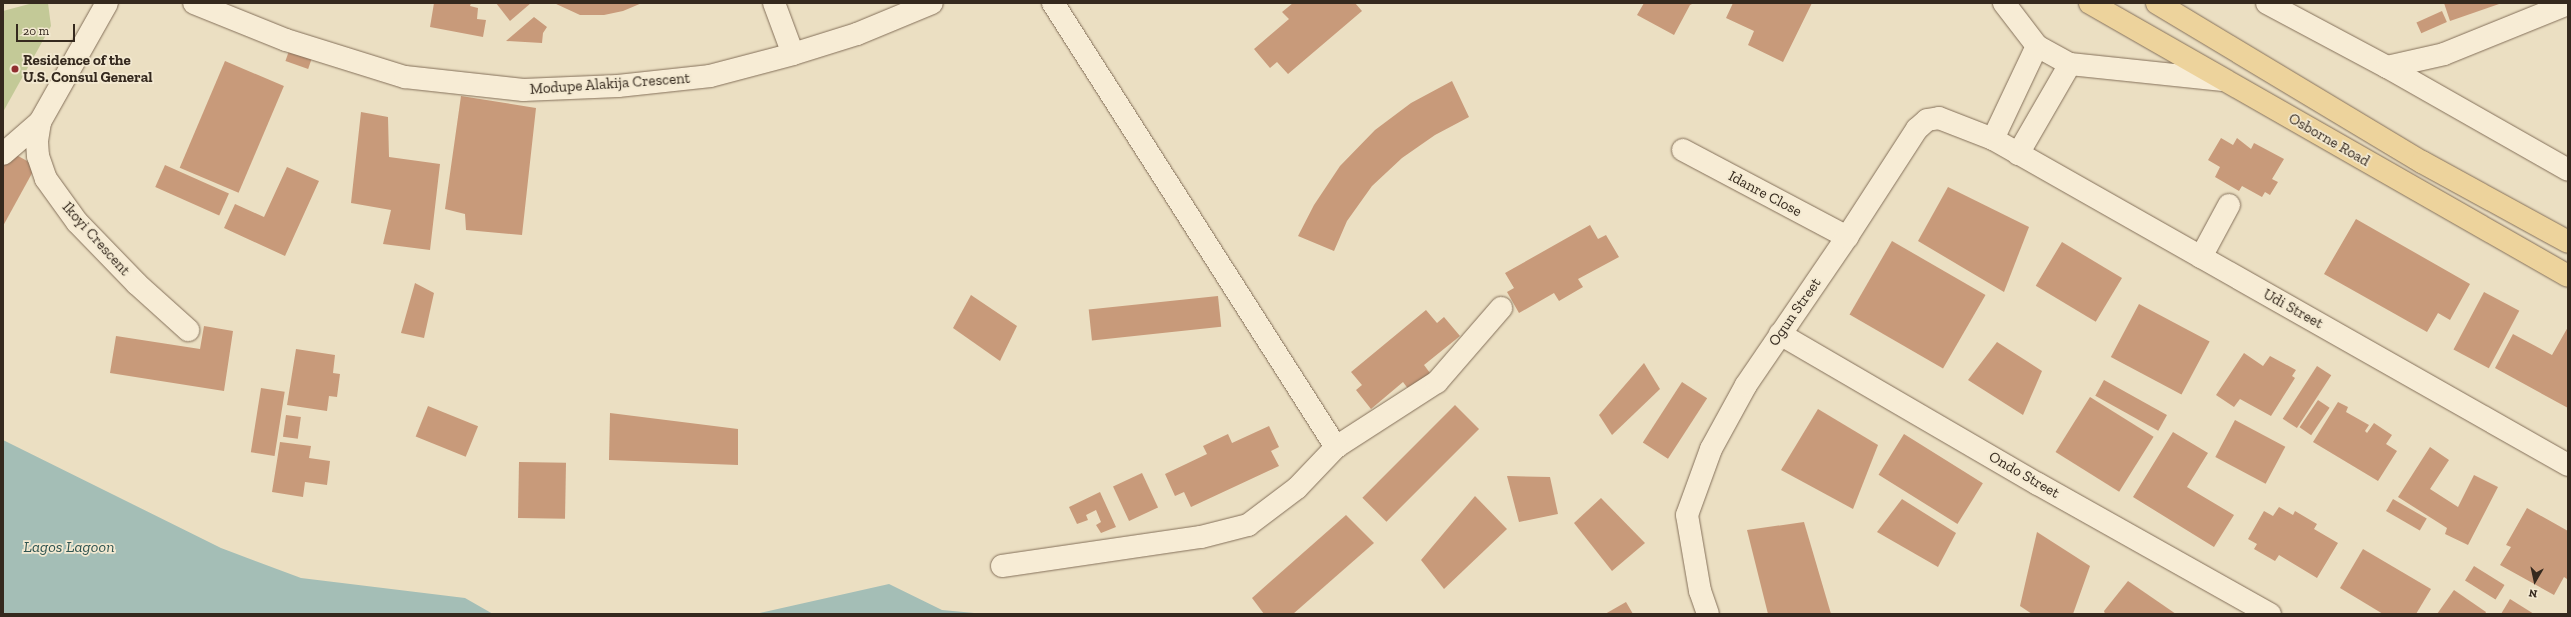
<!DOCTYPE html>
<html>
<head>
<meta charset="utf-8">
<style>
  body { margin:0 }
  #map { position:relative; width:2571px; height:617px; overflow:hidden; background:#ebdfc2; font-family:"Zilla Slab",serif }
  div>[style] { position:absolute }
  .green>* { inset:0; background:#c3c997 }
  .water>* { inset:0; background:#a4beb6 }
  .building>* { inset:0; background:#c89a7a; transform-origin:0 0 }
  .roads { filter:drop-shadow(0 0 1px #84705a) drop-shadow(0 0 1px #84705a) }
  .minor>* { height:22px; margin:-11px; padding:0 11px; transform-origin:11px; border-radius:11px; background:#f7ecd5 }
  .primary>* { height:22px; margin:-11px; padding:0 11px; transform-origin:11px; border-radius:11px; background:#edd39c }
  .dots>* { width:11px; height:11px; translate:-50% -50%; box-sizing:border-box; border:2px solid #f3e9d1; border-radius:50% }
  span { translate:-50% -50%; white-space:nowrap; text-align:center; line-height:1.15; -webkit-text-stroke:3.5px #f3e9d1; paint-order:stroke }
  .poi-label { font-size:15px; color:#35291e; font-weight:700 }
  .left { translate:0 -50%; text-align:left }
  .street-label { font-size:15px; color:#35291e }
  .water-label { font-size:16px; color:#2e5451; font-style:italic }
  .frame { position:absolute; inset:0; border:4px solid #35291e; pointer-events:none }
  .north { position:absolute; left:2515px; top:561px; width:40px; height:40px; -webkit-text-stroke:3px #f3e9d1; paint-order:stroke; rotate:189deg; font-size:11px; font-weight:700; line-height:16px; text-align:center; color:#35291e }
  .north::after { content:''; display:block; margin:auto; width:14px; height:18px; background:#35291e; clip-path:polygon(50% 0,100% 100%,50% 72%,0 100%) }
  .scale { position:absolute; left:16px; top:24px; width:59px; height:18px; box-sizing:border-box; border:2px solid #35291e; border-top:0; padding-left:5px; font-size:12px; line-height:14px; white-space:nowrap; color:#35291e; -webkit-text-stroke:3px #f3e9d1; paint-order:stroke }
</style>
</head>
<body>
<div id="map">
  <div class="green">
    <i style="clip-path:polygon(33px 3px,48px 3px,51px 26px,3px 112px,3px 11px)"></i>
  </div>
  <div class="water">
    <i style="clip-path:polygon(3px 440px,221px 548px,301px 578px,465px 598px,493px 614px,3px 614px)"></i>
    <i style="clip-path:polygon(889px 584px,942px 610px,985px 614px,755px 614px)"></i>
  </div>
  <div class="building">
    <i style="clip-path:polygon(434px 3px,471px 3px,470px 6px,478px 8px,477px 19px,486px 20px,483px 37px,430px 27px)"></i>
    <i style="clip-path:polygon(496px 3px,531px 3px,510px 21px)"></i>
    <i style="clip-path:polygon(554px 3px,642px 3px,623px 11px,604px 15px,580px 15px)"></i>
    <i style="clip-path:polygon(1293px 3px,1355px 3px,1362px 11px,1288px 74px,1277px 62px,1270px 68px,1254px 49px,1289px 19px,1282px 12px)"></i>
    <i style="clip-path:polygon(1644px 3px,1694px 3px,1690px 5px,1674px 35px,1637px 15px)"></i>
    <i style="clip-path:polygon(1733px 3px,1812px 3px,1783px 62px,1748px 45px,1754px 31px,1726px 18px)"></i>
    <i style="clip-path:polygon(2444px 3px,2502px 3px,2450px 21px)"></i>
    <i style="left:2442px;top:11px;width:12px;height:28px;rotate:66deg"></i>
    <i style="clip-path:polygon(534px 17px,547px 27px,543px 33px,542px 43px,506px 41px)"></i>
    <i style="left:291px;top:45px;width:24px;height:17px;rotate:19deg"></i>
    <i style="left:225px;top:61px;width:64px;height:116px;rotate:23deg"></i>
    <i style="clip-path:polygon(1452px 81px,1469px 117px,1435px 135px,1402px 158px,1372px 186px,1347px 221px,1334px 251px,1298px 236px,1314px 205px,1340px 166px,1375px 130px,1411px 103px)"></i>
    <i style="clip-path:polygon(461px 96px,536px 108px,522px 235px,466px 230px,465px 214px,445px 209px)"></i>
    <i style="clip-path:polygon(361px 112px,388px 117px,389px 157px,440px 164px,430px 250px,383px 244px,391px 210px,351px 203px)"></i>
    <i style="clip-path:polygon(2221px 138px,2233px 145px,2237px 138px,2251px 149px,2254px 143px,2284px 159px,2272px 179px,2278px 182px,2270px 195px,2265px 192px,2262px 197px,2242px 186px,2239px 191px,2215px 177px,2220px 167px,2208px 160px)"></i>
    <i style="clip-path:polygon(11px 152px,36px 166px,3px 226px,3px 166px)"></i>
    <i style="left:165px;top:165px;width:70px;height:24px;rotate:24deg"></i>
    <i style="clip-path:polygon(287px 167px,319px 181px,285px 256px,224px 228px,235px 204px,264px 217px)"></i>
    <i style="clip-path:polygon(1948px 187px,2029px 227px,2004px 292px,1918px 241px)"></i>
    <i style="clip-path:polygon(2356px 219px,2470px 284px,2450px 320px,2438px 313px,2427px 332px,2324px 274px)"></i>
    <i style="clip-path:polygon(1590px 225px,1598px 239px,1606px 235px,1619px 257px,1578px 279px,1583px 287px,1559px 301px,1554px 293px,1519px 313px,1507px 292px,1514px 288px,1505px 273px)"></i>
    <i style="left:1892px;top:241px;width:108px;height:85px;rotate:30deg"></i>
    <i style="left:2062px;top:242px;width:70px;height:51px;rotate:31deg"></i>
    <i style="clip-path:polygon(415px 283px,434px 293px,424px 338px,401px 333px)"></i>
    <i style="left:2484px;top:292px;width:40px;height:65px;rotate:28deg"></i>
    <i style="clip-path:polygon(971px 295px,1017px 326px,1000px 361px,953px 328px)"></i>
    <i style="left:1218px;top:296px;width:31px;height:130px;rotate:84deg"></i>
    <i style="left:2139px;top:304px;width:80px;height:60px;rotate:28deg"></i>
    <i style="clip-path:polygon(1426px 310px,1437px 323px,1444px 317px,1460px 336px,1424px 365px,1430px 373px,1409px 390px,1403px 382px,1371px 409px,1356px 390px,1362px 385px,1351px 372px)"></i>
    <i style="clip-path:polygon(204px 326px,233px 331px,224px 391px,110px 373px,116px 336px,200px 349px)"></i>
    <i style="clip-path:polygon(2568px 327px,2568px 408px,2495px 368px,2513px 334px,2552px 355px)"></i>
    <i style="clip-path:polygon(1997px 342px,2042px 371px,2023px 415px,1968px 380px)"></i>
    <i style="clip-path:polygon(296px 349px,335px 355px,333px 373px,340px 374px,337px 397px,329px 396px,327px 411px,287px 405px)"></i>
    <i style="clip-path:polygon(2244px 353px,2263px 366px,2270px 356px,2296px 370px,2292px 376px,2295px 378px,2271px 416px,2240px 399px,2234px 407px,2216px 395px)"></i>
    <i style="clip-path:polygon(1644px 363px,1660px 389px,1612px 435px,1599px 415px)"></i>
    <i style="left:2317px;top:366px;width:17px;height:63px;rotate:33deg"></i>
    <i style="left:2104px;top:380px;width:72px;height:18px;rotate:29deg"></i>
    <i style="left:1682px;top:382px;width:30px;height:72px;rotate:33deg"></i>
    <i style="left:261px;top:388px;width:24px;height:65px;rotate:9deg"></i>
    <i style="left:2090px;top:397px;width:75px;height:65px;rotate:32deg"></i>
    <i style="left:2318px;top:400px;width:14px;height:33px;rotate:34deg"></i>
    <i style="clip-path:polygon(2338px 402px,2348px 407px,2346px 412px,2369px 425px,2365px 431px,2367px 433px,2374px 423px,2392px 435px,2386px 444px,2397px 451px,2378px 481px,2313px 442px)"></i>
    <i style="left:1455px;top:405px;width:34px;height:131px;rotate:45deg"></i>
    <i style="left:428px;top:406px;width:54px;height:33px;rotate:22deg"></i>
    <i style="clip-path:polygon(1818px 409px,1878px 445px,1853px 509px,1781px 470px)"></i>
    <i style="clip-path:polygon(610px 413px,738px 429px,738px 465px,609px 460px)"></i>
    <i style="left:286px;top:415px;width:15px;height:22px;rotate:8deg"></i>
    <i style="left:2235px;top:420px;width:57px;height:42px;rotate:28deg"></i>
    <i style="clip-path:polygon(1269px 426px,1279px 447px,1271px 451px,1279px 466px,1191px 507px,1184px 492px,1175px 496px,1165px 474px,1207px 454px,1203px 446px,1228px 434px,1232px 443px)"></i>
    <i style="clip-path:polygon(2173px 432px,2208px 453px,2187px 487px,2234px 515px,2214px 547px,2133px 497px)"></i>
    <i style="left:1904px;top:434px;width:93px;height:48px;rotate:32deg"></i>
    <i style="clip-path:polygon(280px 442px,311px 446px,309px 458px,330px 461px,327px 485px,305px 482px,303px 497px,272px 492px)"></i>
    <i style="clip-path:polygon(2430px 447px,2449px 460px,2430px 489px,2458px 507px,2474px 475px,2498px 487px,2468px 545px,2445px 534px,2447px 528px,2398px 497px)"></i>
    <i style="left:519px;top:462px;width:47px;height:56px;rotate:1deg"></i>
    <i style="left:1142px;top:473px;width:38px;height:32px;rotate:65deg"></i>
    <i style="clip-path:polygon(1507px 476px,1550px 477px,1558px 514px,1519px 522px)"></i>
    <i style="clip-path:polygon(1100px 492px,1116px 527px,1101px 533px,1096px 525px,1101px 522px,1096px 510px,1086px 515px,1088px 520px,1077px 524px,1069px 507px)"></i>
    <i style="clip-path:polygon(1475px 496px,1507px 529px,1444px 589px,1421px 560px)"></i>
    <i style="clip-path:polygon(1601px 498px,1645px 543px,1612px 571px,1574px 523px)"></i>
    <i style="clip-path:polygon(1902px 499px,1956px 533px,1938px 567px,1877px 532px)"></i>
    <i style="left:2393px;top:499px;width:39px;height:14px;rotate:30deg"></i>
    <i style="clip-path:polygon(2279px 507px,2293px 515px,2295px 511px,2317px 524px,2314px 529px,2338px 543px,2317px 578px,2279px 555px,2275px 561px,2254px 549px,2257px 544px,2248px 539px,2264px 511px,2273px 516px)"></i>
    <i style="clip-path:polygon(2527px 508px,2568px 531px,2568px 577px,2567px 579px,2564px 577px,2554px 595px,2500px 565px,2511px 547px,2506px 545px)"></i>
    <i style="clip-path:polygon(1346px 515px,1374px 543px,1293px 614px,1264px 614px,1252px 598px)"></i>
    <i style="clip-path:polygon(1804px 522px,1831px 614px,1768px 614px,1747px 530px)"></i>
    <i style="clip-path:polygon(2037px 532px,2090px 566px,2073px 614px,2032px 614px,2020px 606px)"></i>
    <i style="clip-path:polygon(2363px 549px,2431px 589px,2416px 614px,2383px 614px,2340px 588px)"></i>
    <i style="left:2474px;top:566px;width:36px;height:17px;rotate:32deg"></i>
    <i style="clip-path:polygon(2128px 581px,2176px 614px,2105px 614px,2104px 611px)"></i>
    <i style="clip-path:polygon(2454px 590px,2486px 612px,2485px 614px,2437px 614px)"></i>
    <i style="clip-path:polygon(2510px 599px,2534px 614px,2501px 614px)"></i>
    <i style="clip-path:polygon(1626px 602px,1633px 614px,1605px 614px)"></i>
  </div>
  <div class="roads">
    <div class="minor">
      <i style="left:107px;top:3px;width:137px;rotate:119.4deg"></i>
      <i style="left:40px;top:122px;width:20px;rotate:99deg"></i>
      <i style="left:37px;top:142px;width:14px;rotate:86deg"></i>
      <i style="left:38px;top:156px;width:24px;rotate:71deg"></i>
      <i style="left:46px;top:179px;width:53px;rotate:54.2deg"></i>
      <i style="left:77px;top:222px;width:86px;rotate:45.9deg"></i>
      <i style="left:137px;top:284px;width:69px;rotate:42deg"></i>
      <i style="left:194px;top:3px;width:99px;rotate:21.9deg"></i>
      <i style="left:286px;top:40px;width:125px;rotate:17.3deg"></i>
      <i style="left:405px;top:77px;width:119px;rotate:6.3deg"></i>
      <i style="left:523px;top:90px;width:95px;rotate:-2.4deg"></i>
      <i style="left:618px;top:86px;width:93px;rotate:-6.2deg"></i>
      <i style="left:710px;top:76px;width:86px;rotate:-14.8deg"></i>
      <i style="left:793px;top:54px;width:67px;rotate:-17.4deg"></i>
      <i style="left:857px;top:34px;width:81px;rotate:-22.5deg"></i>
      <i style="left:774px;top:3px;width:54px;rotate:69.6deg"></i>
      <i style="left:1053px;top:3px;width:527px;rotate:57.49deg"></i>
      <i style="left:1336px;top:447px;width:120px;rotate:-32.8deg"></i>
      <i style="left:1437px;top:382px;width:98px;rotate:-49.1deg"></i>
      <i style="left:2004px;top:3px;width:54px;rotate:52.5deg"></i>
      <i style="left:2037px;top:46px;width:38px;rotate:29deg"></i>
      <i style="left:2070px;top:64px;width:154px;rotate:6deg"></i>
      <i style="left:2267px;top:3px;width:136px;rotate:28.1deg"></i>
      <i style="left:2387px;top:67px;width:208px;rotate:29.6deg"></i>
      <i style="left:2387px;top:67px;width:58px;rotate:-12.8deg"></i>
      <i style="left:2444px;top:54px;width:134px;rotate:-22deg"></i>
      <i style="left:1993px;top:139px;width:103px;rotate:-64.7deg"></i>
      <i style="left:1683px;top:150px;width:186px;rotate:27.9deg"></i>
      <i style="left:3px;top:154px;width:49px;rotate:-40.9deg"></i>
      <i style="left:2018px;top:154px;width:104px;rotate:-60deg"></i>
      <i style="left:2201px;top:257px;width:59px;rotate:-61.7deg"></i>
      <i style="left:1780px;top:334px;width:298px;rotate:30.2deg"></i>
      <i style="left:2038px;top:484px;width:266px;rotate:29.3deg"></i>
      <i style="left:1002px;top:566px;width:201px;rotate:-8.3deg"></i>
      <i style="left:1201px;top:537px;width:49px;rotate:-14.3deg"></i>
      <i style="left:1248px;top:525px;width:61px;rotate:-37.1deg"></i>
      <i style="left:1297px;top:488px;width:57px;rotate:-46.4deg"></i>
      <i style="left:1708px;top:614px;width:24px;rotate:-109deg"></i>
      <i style="left:1700px;top:591px;width:77px;rotate:-99.7deg"></i>
      <i style="left:1687px;top:515px;width:70px;rotate:-70deg"></i>
      <i style="left:1711px;top:449px;width:73px;rotate:-61.3deg"></i>
      <i style="left:1746px;top:385px;width:179px;rotate:-55.7deg"></i>
      <i style="left:1847px;top:237px;width:129px;rotate:-57.1deg"></i>
      <i style="left:1917px;top:129px;width:13px;rotate:-42deg"></i>
      <i style="left:1927px;top:120px;width:12px;rotate:-9deg"></i>
      <i style="left:1939px;top:118px;width:58px;rotate:21.3deg"></i>
      <i style="left:1993px;top:139px;width:661px;rotate:29.55deg"></i>
    </div>
    <div class="primary">
      <i style="left:2090px;top:3px;width:550px;rotate:29.73deg"></i>
      <i style="left:2157px;top:3px;width:309px;rotate:31deg"></i>
      <i style="left:2422px;top:162px;width:166px;rotate:28.7deg"></i>
    </div>
  </div>
  <div class="dots">
    <i style="left:15px;top:69px;background:#902e2f"></i>
  </div>
  <div class="poi-label">
    <span class="left" style="left:23px;top:69px">Residence of the<br>U.S. Consul General</span>
  </div>
  <div class="street-label">
    <span style="left:610px;top:84px;rotate:-4deg">Modupe Alakija Crescent</span>
    <span style="left:2329px;top:140px;rotate:30deg">Osborne Road</span>
    <span style="left:1765px;top:194px;rotate:28deg">Idanre Close</span>
    <span style="left:96px;top:239px;rotate:48deg">Ikoyi Crescent</span>
    <span style="left:2293px;top:309px;rotate:29deg">Udi Street</span>
    <span style="left:1795px;top:312px;rotate:-55deg">Ogun Street</span>
    <span style="left:2024px;top:475px;rotate:30deg">Ondo Street</span>
  </div>
  <div class="water-label">
    <span style="left:69px;top:547px">Lagos Lagoon</span>
  </div>
  <div class="frame"></div>
  <div class="north">N</div>
  <div class="scale">20 m</div>
</div>
</body>
</html>
